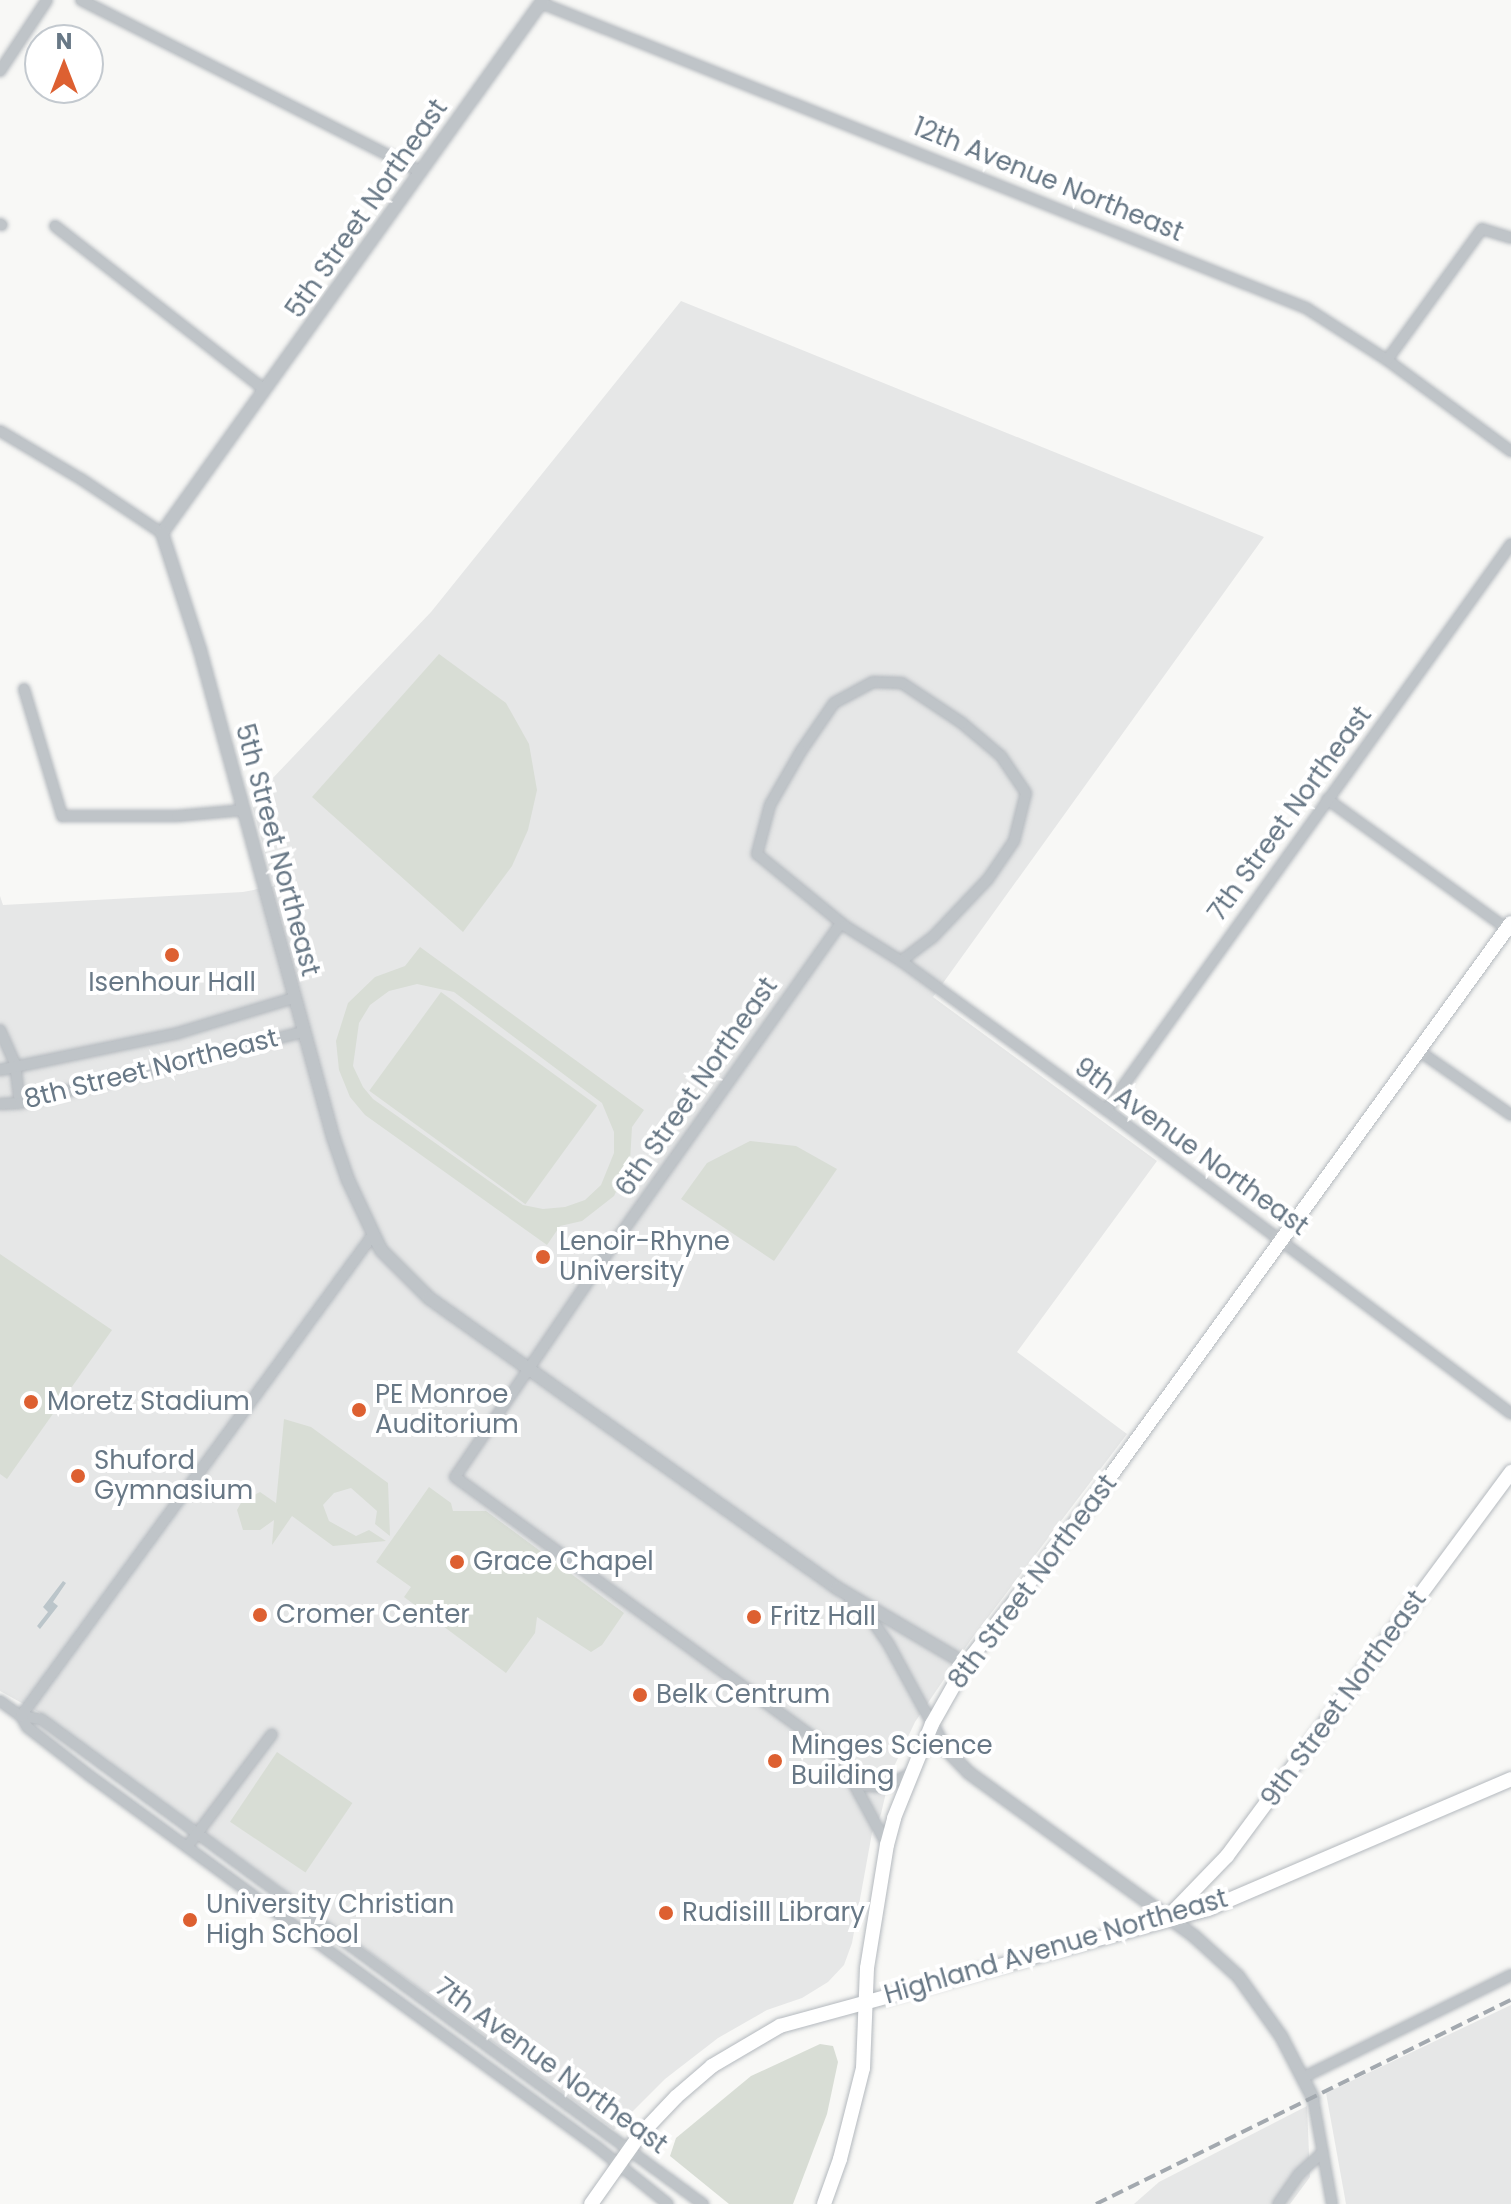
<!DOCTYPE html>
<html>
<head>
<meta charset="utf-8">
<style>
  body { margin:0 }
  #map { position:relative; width:1511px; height:2204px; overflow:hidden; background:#f8f8f6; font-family:Poppins,sans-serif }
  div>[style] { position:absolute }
  .built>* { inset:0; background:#e6e7e7 }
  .green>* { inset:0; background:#d8ddd5; transform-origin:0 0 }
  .water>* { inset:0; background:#bbc5ca }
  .roads { filter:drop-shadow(0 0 2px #b4b9be) drop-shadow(0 0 2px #b4b9be) }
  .minor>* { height:10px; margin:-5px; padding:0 5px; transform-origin:5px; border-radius:5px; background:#bfc4c8 }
  .tertiary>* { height:12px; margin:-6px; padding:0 6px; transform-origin:6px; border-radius:6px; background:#bfc4c8 }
  .secondary>* { height:14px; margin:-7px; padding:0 7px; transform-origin:7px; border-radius:7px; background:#fff }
  .rail>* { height:4px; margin-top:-2px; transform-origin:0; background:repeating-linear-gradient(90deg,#a3a9af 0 12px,transparent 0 18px) }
  .dots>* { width:22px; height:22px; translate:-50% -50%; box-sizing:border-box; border:4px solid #fff; border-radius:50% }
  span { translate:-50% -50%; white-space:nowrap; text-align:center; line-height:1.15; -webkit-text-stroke:8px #fff; paint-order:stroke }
  .street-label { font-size:26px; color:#687886 }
  .poi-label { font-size:26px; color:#687886 }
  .left { translate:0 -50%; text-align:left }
  .north { position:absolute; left:24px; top:24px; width:80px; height:80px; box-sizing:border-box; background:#fff; border:2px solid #c3c9cf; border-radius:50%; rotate:0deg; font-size:22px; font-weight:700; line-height:32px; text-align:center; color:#687886 }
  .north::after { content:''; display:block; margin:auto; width:28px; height:36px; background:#dd6031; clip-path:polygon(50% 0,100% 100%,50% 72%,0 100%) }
</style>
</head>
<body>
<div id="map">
  <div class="built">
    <i style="clip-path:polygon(681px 301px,1264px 537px,933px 997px,1157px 1161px,1017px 1352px,1127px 1434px,970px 1641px,915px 1722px,890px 1775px,881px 1814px,872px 1833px,852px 1943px,844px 1965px,828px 1982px,802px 1998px,767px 2010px,718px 2038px,665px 2079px,614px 2130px,40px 1713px,0 1691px,0 896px,3px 905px,243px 892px,274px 886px,251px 801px,431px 612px)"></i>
    <i style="clip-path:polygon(1511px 2005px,1511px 2204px,1346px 2204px,1326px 2093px)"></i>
    <i style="clip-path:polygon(1307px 2106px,1310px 2177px,1290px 2204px,1134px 2204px,1159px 2182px)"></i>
  </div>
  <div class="green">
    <i style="clip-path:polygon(439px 654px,506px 703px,529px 744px,537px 790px,528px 830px,512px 866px,463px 932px,312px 797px)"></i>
    <i style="clip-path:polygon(evenodd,420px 947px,644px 1110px,632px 1127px,630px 1162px,614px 1196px,582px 1221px,560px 1226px,547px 1245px,365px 1115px,350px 1097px,339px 1070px,336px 1041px,348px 1003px,375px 977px,405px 966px,420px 947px,417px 984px,454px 992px,602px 1103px,614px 1132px,614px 1153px,601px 1185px,585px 1200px,565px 1207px,543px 1209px,523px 1205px,373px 1099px,363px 1087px,353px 1066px,359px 1023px,370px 1005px,389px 991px,417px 984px)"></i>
    <i style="left:441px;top:992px;width:193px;height:122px;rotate:36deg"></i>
    <i style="clip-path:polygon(750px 1141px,796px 1146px,837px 1169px,774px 1261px,681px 1199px,707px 1163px)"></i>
    <i style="clip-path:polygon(0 1254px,112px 1330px,7px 1479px,0 1474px)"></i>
    <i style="clip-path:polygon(284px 1419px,311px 1427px,388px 1483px,390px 1536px,375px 1524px,377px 1511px,351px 1488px,334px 1493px,323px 1505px,329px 1521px,356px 1536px,369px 1530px,386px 1541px,333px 1546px,292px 1516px,272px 1545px,274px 1520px,260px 1530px,243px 1530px,237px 1510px,246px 1494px,252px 1496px,260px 1492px,276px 1503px)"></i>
    <i style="clip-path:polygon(429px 1487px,451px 1503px,453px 1511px,486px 1511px,624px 1613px,602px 1645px,591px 1652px,537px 1617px,535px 1633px,506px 1673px,404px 1597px,411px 1587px,376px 1562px)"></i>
    <i style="left:277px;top:1752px;width:91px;height:84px;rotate:34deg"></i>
    <i style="clip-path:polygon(820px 2044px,833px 2046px,838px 2062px,827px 2114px,793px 2204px,729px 2204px,670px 2156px,676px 2138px,751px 2076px)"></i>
  </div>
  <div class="water">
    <i style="clip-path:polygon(63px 1581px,66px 1583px,53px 1602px,58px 1606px,40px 1629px,37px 1626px,48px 1612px,43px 1607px)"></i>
  </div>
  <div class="roads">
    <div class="minor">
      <i style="left:81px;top:0;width:381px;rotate:26.8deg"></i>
      <i style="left:541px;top:3px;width:824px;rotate:21.74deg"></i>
      <i style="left:1306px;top:308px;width:96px;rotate:32.7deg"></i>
      <i style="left:1387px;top:360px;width:154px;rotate:36.3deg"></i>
      <i style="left:0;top:71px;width:85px;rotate:-56.5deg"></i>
      <i style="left:0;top:224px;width:2px;rotate:27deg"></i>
      <i style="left:55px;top:226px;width:266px;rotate:38deg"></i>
      <i style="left:1387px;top:360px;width:162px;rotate:-54.1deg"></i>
      <i style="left:1482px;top:229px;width:30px;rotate:17deg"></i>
      <i style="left:0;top:431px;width:94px;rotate:30.7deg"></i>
      <i style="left:81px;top:479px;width:97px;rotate:33.7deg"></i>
      <i style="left:24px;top:689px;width:133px;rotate:73.3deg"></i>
      <i style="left:62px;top:816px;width:115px"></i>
      <i style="left:177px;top:816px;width:67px;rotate:-5.1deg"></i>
      <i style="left:1327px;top:799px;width:222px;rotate:35.8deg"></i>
      <i style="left:841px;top:923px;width:407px;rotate:125.3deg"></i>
      <i style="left:606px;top:1255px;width:268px;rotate:124.2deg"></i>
      <i style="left:455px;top:1477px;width:451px;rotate:36deg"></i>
      <i style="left:820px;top:1742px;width:26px;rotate:39deg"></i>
      <i style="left:840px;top:1758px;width:99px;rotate:61.6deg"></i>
      <i style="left:901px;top:961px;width:39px;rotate:-37deg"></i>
      <i style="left:932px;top:938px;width:81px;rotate:-46.5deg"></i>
      <i style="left:988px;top:879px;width:46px;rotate:-55.6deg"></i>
      <i style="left:1014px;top:841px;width:49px;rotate:-76deg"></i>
      <i style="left:1026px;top:793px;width:45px;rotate:-124deg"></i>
      <i style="left:1001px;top:756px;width:51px;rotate:-139.8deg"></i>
      <i style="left:962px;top:723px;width:72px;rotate:-146.3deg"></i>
      <i style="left:902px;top:683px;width:29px;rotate:-178deg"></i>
      <i style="left:873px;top:682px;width:44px;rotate:151.7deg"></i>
      <i style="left:834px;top:703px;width:58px;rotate:124.5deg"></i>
      <i style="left:801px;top:751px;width:62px;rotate:119.9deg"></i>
      <i style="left:770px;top:805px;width:51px;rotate:104.9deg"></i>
      <i style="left:757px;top:854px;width:114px;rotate:39.3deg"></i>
      <i style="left:845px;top:926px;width:66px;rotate:32deg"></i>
      <i style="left:901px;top:961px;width:266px;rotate:36deg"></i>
      <i style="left:1116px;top:1117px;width:494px;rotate:36.9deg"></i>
      <i style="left:0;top:1030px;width:37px;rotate:66deg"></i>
      <i style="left:15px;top:1064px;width:39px;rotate:83deg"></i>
      <i style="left:1419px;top:1051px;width:112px;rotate:34.8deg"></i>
      <i style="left:0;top:1070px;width:182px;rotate:-11.7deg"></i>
      <i style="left:178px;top:1033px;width:121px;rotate:-16.8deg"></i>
      <i style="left:0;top:1104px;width:20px;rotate:-3deg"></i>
      <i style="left:20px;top:1103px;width:291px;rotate:-14.1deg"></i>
      <i style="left:1106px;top:1110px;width:696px;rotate:-54.41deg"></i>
      <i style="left:850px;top:1600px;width:28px;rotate:42deg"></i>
      <i style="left:871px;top:1619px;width:32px;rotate:55deg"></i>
      <i style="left:889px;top:1645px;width:90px;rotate:61.4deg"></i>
      <i style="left:0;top:1701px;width:26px;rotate:36deg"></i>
      <i style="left:21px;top:1716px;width:20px;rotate:9deg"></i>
      <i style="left:41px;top:1719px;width:821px;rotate:36.23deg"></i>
      <i style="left:21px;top:1716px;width:13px;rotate:61deg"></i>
      <i style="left:27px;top:1727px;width:80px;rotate:37.9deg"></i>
      <i style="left:90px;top:1776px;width:628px;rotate:36.2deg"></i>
      <i style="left:597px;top:2147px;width:91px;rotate:38.8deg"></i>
      <i style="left:21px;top:1716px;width:595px;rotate:-53.82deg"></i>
      <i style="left:857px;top:1785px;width:26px;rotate:4deg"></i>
      <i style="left:883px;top:1787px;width:30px;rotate:-26deg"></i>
      <i style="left:187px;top:1847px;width:141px;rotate:-53deg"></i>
      <i style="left:1304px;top:2077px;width:231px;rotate:-26.2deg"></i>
      <i style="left:1313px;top:2098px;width:108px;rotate:79.8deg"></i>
      <i style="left:1278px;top:2204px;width:35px;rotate:-55deg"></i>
      <i style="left:1298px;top:2175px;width:34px;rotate:-43deg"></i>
    </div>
    <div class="tertiary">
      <i style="left:543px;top:0;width:655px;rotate:125.56deg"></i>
      <i style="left:162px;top:533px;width:123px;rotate:72deg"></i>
      <i style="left:200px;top:650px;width:505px;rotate:74.72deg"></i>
      <i style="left:333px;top:1137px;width:46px;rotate:70.8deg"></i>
      <i style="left:348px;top:1180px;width:77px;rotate:64.8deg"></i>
      <i style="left:381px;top:1250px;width:68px;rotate:45deg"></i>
      <i style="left:429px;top:1298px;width:501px;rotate:35.4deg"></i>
      <i style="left:837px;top:1588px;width:150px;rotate:30.5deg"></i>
      <i style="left:932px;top:1724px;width:26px;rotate:62deg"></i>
      <i style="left:944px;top:1747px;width:36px;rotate:46deg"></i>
      <i style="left:969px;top:1773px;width:278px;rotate:35.9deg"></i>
      <i style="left:1194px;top:1936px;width:59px;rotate:42.3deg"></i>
      <i style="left:1238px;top:1976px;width:74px;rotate:54.4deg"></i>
      <i style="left:1281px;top:2036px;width:70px;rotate:62.7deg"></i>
    </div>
    <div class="secondary">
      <i style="left:1167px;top:1918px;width:86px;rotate:-45.9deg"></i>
      <i style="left:1227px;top:1856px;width:478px;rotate:-53.5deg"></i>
      <i style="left:591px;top:2204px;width:83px;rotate:-54.8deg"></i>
      <i style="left:639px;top:2136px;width:54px;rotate:-46.5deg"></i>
      <i style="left:676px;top:2097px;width:48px;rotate:-40.7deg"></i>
      <i style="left:712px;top:2066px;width:79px;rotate:-30.5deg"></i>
      <i style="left:780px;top:2026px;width:444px;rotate:-15.3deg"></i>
      <i style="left:1208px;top:1909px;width:330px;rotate:-23.2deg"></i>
      <i style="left:824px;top:2204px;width:48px;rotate:-70.4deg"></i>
      <i style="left:840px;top:2159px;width:94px;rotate:-75.8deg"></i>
      <i style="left:863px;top:2068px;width:100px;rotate:-87.7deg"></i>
      <i style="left:867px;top:1968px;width:125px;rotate:-80.8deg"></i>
      <i style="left:887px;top:1845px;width:28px;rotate:-75deg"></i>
      <i style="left:894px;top:1818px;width:101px;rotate:-68deg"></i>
      <i style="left:932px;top:1724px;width:69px;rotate:-60.5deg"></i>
      <i style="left:966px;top:1664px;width:204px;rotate:-52.2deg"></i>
      <i style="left:1091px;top:1503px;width:716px;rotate:-54.09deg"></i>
    </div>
  </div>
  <div class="rail">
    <i style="left:1096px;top:2204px;width:462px;rotate:-26.2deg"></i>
  </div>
  <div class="dots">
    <i style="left:172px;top:955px;background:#dd6031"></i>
    <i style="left:543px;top:1257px;background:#dd6031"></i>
    <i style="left:31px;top:1402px;background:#dd6031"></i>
    <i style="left:359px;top:1410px;background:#dd6031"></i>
    <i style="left:78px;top:1476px;background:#dd6031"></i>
    <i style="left:457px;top:1562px;background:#dd6031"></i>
    <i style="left:260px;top:1615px;background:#dd6031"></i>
    <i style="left:754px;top:1617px;background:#dd6031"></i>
    <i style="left:640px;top:1695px;background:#dd6031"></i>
    <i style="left:775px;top:1761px;background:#dd6031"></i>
    <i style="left:666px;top:1913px;background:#dd6031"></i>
    <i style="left:190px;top:1920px;background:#dd6031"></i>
  </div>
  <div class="street-label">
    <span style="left:1048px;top:180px;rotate:22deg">12th Avenue Northeast</span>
    <span style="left:367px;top:209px;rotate:-55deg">5th Street Northeast</span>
    <span style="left:1290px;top:814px;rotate:-54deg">7th Street Northeast</span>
    <span style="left:277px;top:850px;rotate:75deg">5th Street Northeast</span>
    <span style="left:151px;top:1069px;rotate:-14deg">8th Street Northeast</span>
    <span style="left:697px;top:1087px;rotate:-55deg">6th Street Northeast</span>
    <span style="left:1191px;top:1147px;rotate:36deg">9th Avenue Northeast</span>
    <span style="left:1033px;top:1582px;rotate:-53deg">8th Street Northeast</span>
    <span style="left:1344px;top:1699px;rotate:-54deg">9th Street Northeast</span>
    <span style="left:1056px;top:1947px;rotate:-16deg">Highland Avenue Northeast</span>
    <span style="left:551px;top:2066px;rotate:36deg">7th Avenue Northeast</span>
  </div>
  <div class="poi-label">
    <span style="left:172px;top:983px">Isenhour Hall</span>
    <span class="left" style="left:559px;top:1257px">Lenoir-Rhyne<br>University</span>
    <span class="left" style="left:375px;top:1410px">PE Monroe<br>Auditorium</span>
    <span class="left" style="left:47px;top:1402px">Moretz Stadium</span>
    <span class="left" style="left:94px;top:1476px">Shuford<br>Gymnasium</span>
    <span class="left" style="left:473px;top:1562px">Grace Chapel</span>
    <span class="left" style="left:276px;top:1615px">Cromer Center</span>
    <span class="left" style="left:770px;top:1617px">Fritz Hall</span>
    <span class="left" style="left:656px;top:1695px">Belk Centrum</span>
    <span class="left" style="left:791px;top:1761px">Minges Science<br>Building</span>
    <span class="left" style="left:206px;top:1920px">University Christian<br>High School</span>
    <span class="left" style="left:682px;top:1913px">Rudisill Library</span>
  </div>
  <div class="north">N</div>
</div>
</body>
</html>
